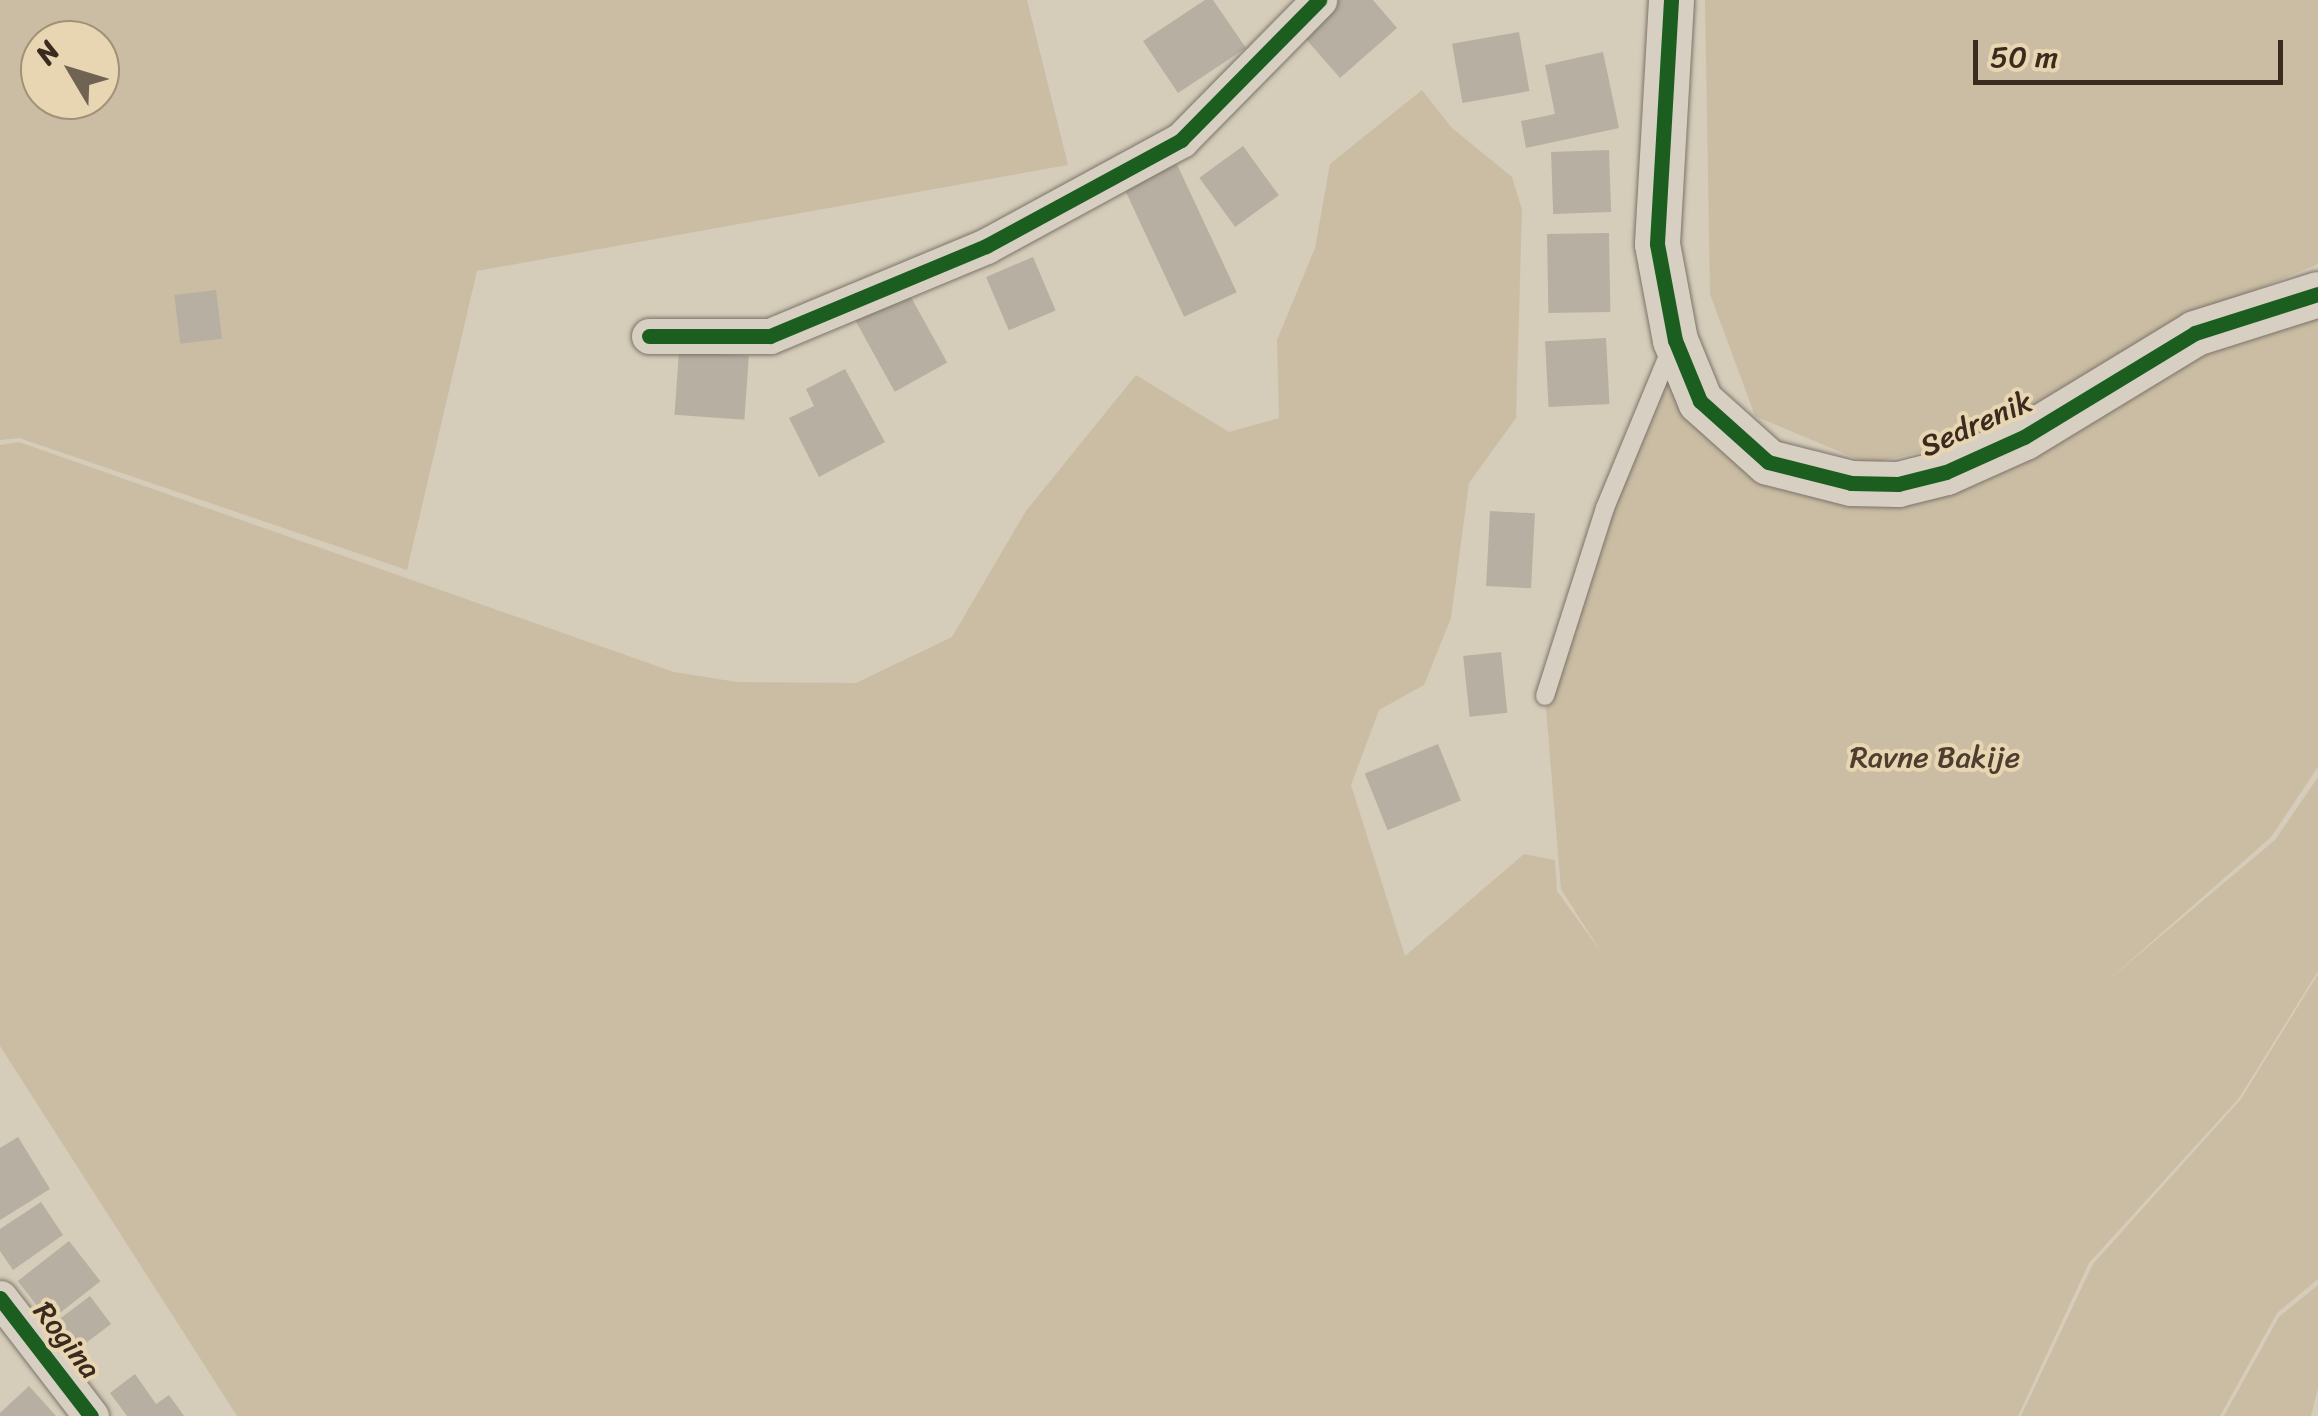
<!DOCTYPE html>
<html>
<head>
<meta charset="utf-8">
<style>
  body { margin:0 }
  #map { position:relative; width:2318px; height:1416px; overflow:hidden; background:#d5ccb9; font-family:Sriracha,sans-serif }
  div>[style] { position:absolute }
  .green>* { inset:0; background:#cbbda4 }
  .building>* { inset:0; background:#b7afa2; transform-origin:0 0 }
  .roads { filter:drop-shadow(0 0 2px #7b7469) drop-shadow(0 0 2px #7b7469) }
  .service>* { height:18px; margin:-9px; padding:0 9px; transform-origin:9px; border-radius:9px; background:#d7cfc2 }
  .minor>* { height:35px; margin:-17.5px; padding:0 17.5px; transform-origin:17.5px; border-radius:17.5px; background:#d7cfc2 }
  .tertiary>* { height:45px; margin:-22.5px; padding:0 22.5px; transform-origin:22.5px; border-radius:22.5px; background:#d7cfc2 }
  .cycleway>* { height:15px; margin:-7.5px; padding:0 7.5px; transform-origin:7.5px; border-radius:7.5px; background:#1b5e20 }
  span { translate:-50% -50%; white-space:nowrap; text-align:center; line-height:1.15; -webkit-text-stroke:8px #e8d6b3; paint-order:stroke }
  .street-label { font-size:30px; color:#3b2a1e }
  .park-label { font-size:30px; color:#4f3e30 }
  .north { position:absolute; left:20px; top:20px; width:100px; height:100px; box-sizing:border-box; background:#e8d6b3; border:2px solid #a39177; border-radius:50%; rotate:308deg; font-size:28px; font-weight:700; line-height:40px; text-align:center; color:#3b2a1e }
  .north::after { content:''; display:block; margin:auto; width:35px; height:45px; background:#716354; clip-path:polygon(50% 0,100% 100%,50% 72%,0 100%) }
  .scale { position:absolute; left:1973px; top:40px; width:310px; height:45px; box-sizing:border-box; border:5px solid #3b2a1e; border-top:0; padding-left:12px; font-size:30px; line-height:35px; white-space:nowrap; color:#3b2a1e; -webkit-text-stroke:8px #e8d6b3; paint-order:stroke }
</style>
</head>
<body>
<div id="map">
  <div class="green">
    <i style="clip-path:polygon(evenodd,0 0,1027px 0,1068px 165px,477px 271px,407px 570px,19px 438px,0 440px,0 0,40px 40px,100px 40px,100px 100px,40px 100px,40px 40px)"></i>
    <i style="clip-path:polygon(1705px 0,2318px 0,2318px 264px,2162px 329px,1976px 439px,1869px 464px,1755px 416px,1710px 294px)"></i>
    <i style="clip-path:polygon(1422px 90px,1452px 128px,1512px 177px,1522px 210px,1516px 418px,1469px 483px,1451px 618px,1424px 685px,1379px 710px,1351px 785px,1405px 956px,1524px 854px,1555px 860px,1557px 891px,1601px 952px,1561px 889px,1545px 696px,1675px 340px,1727px 431px,1898px 484px,2318px 294px,2318px 767px,2271px 837px,2106px 982px,2275px 840px,2318px 777px,2318px 971px,2239px 1098px,2089px 1263px,2018px 1416px,237px 1416px,0 1046px,0 445px,19px 442px,674px 672px,737px 682px,856px 683px,952px 637px,1026px 511px,1136px 375px,1229px 432px,1279px 418px,1277px 340px,1315px 248px,1330px 164px)"></i>
    <i style="clip-path:polygon(2318px 974px,2318px 1279px,2277px 1313px,2220px 1416px,2021px 1416px,2093px 1264px,2241px 1099px)"></i>
    <i style="clip-path:polygon(2318px 1285px,2318px 1388px,2311px 1416px,2224px 1416px,2279px 1317px)"></i>
  </div>
  <div class="building">
    <i style="clip-path:polygon(1205px 0,1213px 0,1246px 48px,1178px 93px,1143px 41px)"></i>
    <i style="clip-path:polygon(1333px 0,1373px 0,1397px 28px,1340px 78px,1298px 30px)"></i>
    <i style="left:1519px;top:32px;width:60px;height:68px;rotate:80deg"></i>
    <i style="clip-path:polygon(1603px 52px,1619px 128px,1526px 148px,1521px 121px,1555px 114px,1545px 65px)"></i>
    <i style="left:1243px;top:146px;width:61px;height:54px;rotate:54deg"></i>
    <i style="left:1609px;top:150px;width:62px;height:58px;rotate:88deg"></i>
    <i style="left:1175px;top:160px;width:146px;height:58px;rotate:65deg"></i>
    <i style="left:1609px;top:233px;width:79px;height:62px;rotate:89deg"></i>
    <i style="left:1033px;top:257px;width:58px;height:51px;rotate:67deg"></i>
    <i style="left:216px;top:290px;width:49px;height:42px;rotate:83deg"></i>
    <i style="left:907px;top:290px;width:83px;height:60px;rotate:61deg"></i>
    <i style="left:1606px;top:338px;width:66px;height:61px;rotate:87deg"></i>
    <i style="left:679px;top:351px;width:70px;height:64px;rotate:4deg"></i>
    <i style="clip-path:polygon(845px 369px,885px 442px,819px 477px,789px 418px,814px 406px,806px 389px)"></i>
    <i style="left:1490px;top:511px;width:45px;height:75px;rotate:3deg"></i>
    <i style="left:1501px;top:652px;width:61px;height:38px;rotate:84deg"></i>
    <i style="left:1438px;top:744px;width:61px;height:79px;rotate:68deg"></i>
    <i style="clip-path:polygon(18px 1137px,50px 1189px,0 1220px,0 1148px)"></i>
    <i style="clip-path:polygon(41px 1202px,63px 1235px,13px 1270px,0 1251px,0 1229px)"></i>
    <i style="left:69px;top:1241px;width:51px;height:65px;rotate:52deg"></i>
    <i style="left:90px;top:1296px;width:35px;height:51px;rotate:53deg"></i>
    <i style="clip-path:polygon(135px 1374px,156px 1404px,169px 1395px,184px 1416px,127px 1416px,110px 1393px)"></i>
    <i style="clip-path:polygon(29px 1386px,56px 1416px,0 1416px,0 1413px)"></i>
  </div>
  <div class="roads">
    <div class="service">
      <i style="left:1545px;top:696px;width:197px;rotate:-72.3deg"></i>
      <i style="left:1605px;top:508px;width:172px;rotate:-67.5deg"></i>
    </div>
    <div class="minor">
      <i style="left:649px;top:336px;width:121px"></i>
      <i style="left:770px;top:336px;width:234px;rotate:-22.6deg"></i>
      <i style="left:986px;top:246px;width:222px;rotate:-28.5deg"></i>
      <i style="left:1181px;top:140px;width:197px;rotate:-45.4deg"></i>
      <i style="left:0;top:1298px;width:149px;rotate:52.4deg"></i>
    </div>
    <div class="tertiary">
      <i style="left:1671px;top:0;width:244px;rotate:93.3deg"></i>
      <i style="left:1657px;top:244px;width:98px;rotate:79.4deg"></i>
      <i style="left:1675px;top:340px;width:66px;rotate:67.7deg"></i>
      <i style="left:1700px;top:401px;width:91px;rotate:41.9deg"></i>
      <i style="left:1768px;top:462px;width:86px;rotate:14.2deg"></i>
      <i style="left:1851px;top:483px;width:47px;rotate:1.2deg"></i>
      <i style="left:1898px;top:484px;width:49px;rotate:-14deg"></i>
      <i style="left:1946px;top:472px;width:85px;rotate:-24.2deg"></i>
      <i style="left:2024px;top:437px;width:200px;rotate:-31.3deg"></i>
      <i style="left:2195px;top:333px;width:129px;rotate:-17.6deg"></i>
    </div>
  </div>
  <div class="cycleway">
    <i style="left:1671px;top:0;width:244px;rotate:93.3deg"></i>
    <i style="left:1657px;top:244px;width:98px;rotate:79.4deg"></i>
    <i style="left:1675px;top:340px;width:66px;rotate:67.7deg"></i>
    <i style="left:1700px;top:401px;width:91px;rotate:41.9deg"></i>
    <i style="left:1768px;top:462px;width:86px;rotate:14.2deg"></i>
    <i style="left:1851px;top:483px;width:47px;rotate:1.2deg"></i>
    <i style="left:1898px;top:484px;width:49px;rotate:-14deg"></i>
    <i style="left:1946px;top:472px;width:85px;rotate:-24.2deg"></i>
    <i style="left:2024px;top:437px;width:200px;rotate:-31.3deg"></i>
    <i style="left:2195px;top:333px;width:129px;rotate:-17.6deg"></i>
    <i style="left:649px;top:336px;width:121px"></i>
    <i style="left:770px;top:336px;width:234px;rotate:-22.6deg"></i>
    <i style="left:986px;top:246px;width:222px;rotate:-28.5deg"></i>
    <i style="left:1181px;top:140px;width:197px;rotate:-45.4deg"></i>
    <i style="left:0;top:1298px;width:149px;rotate:52.4deg"></i>
  </div>
  <div class="street-label">
    <span style="left:1976px;top:424px;rotate:-24deg">Sedrenik</span>
    <span style="left:67px;top:1340px;rotate:52deg">Rogina</span>
  </div>
  <div class="park-label">
    <span style="left:1935px;top:757px">Ravne Bakije</span>
  </div>
  <div class="north">N</div>
  <div class="scale">50 m</div>
</div>
</body>
</html>
